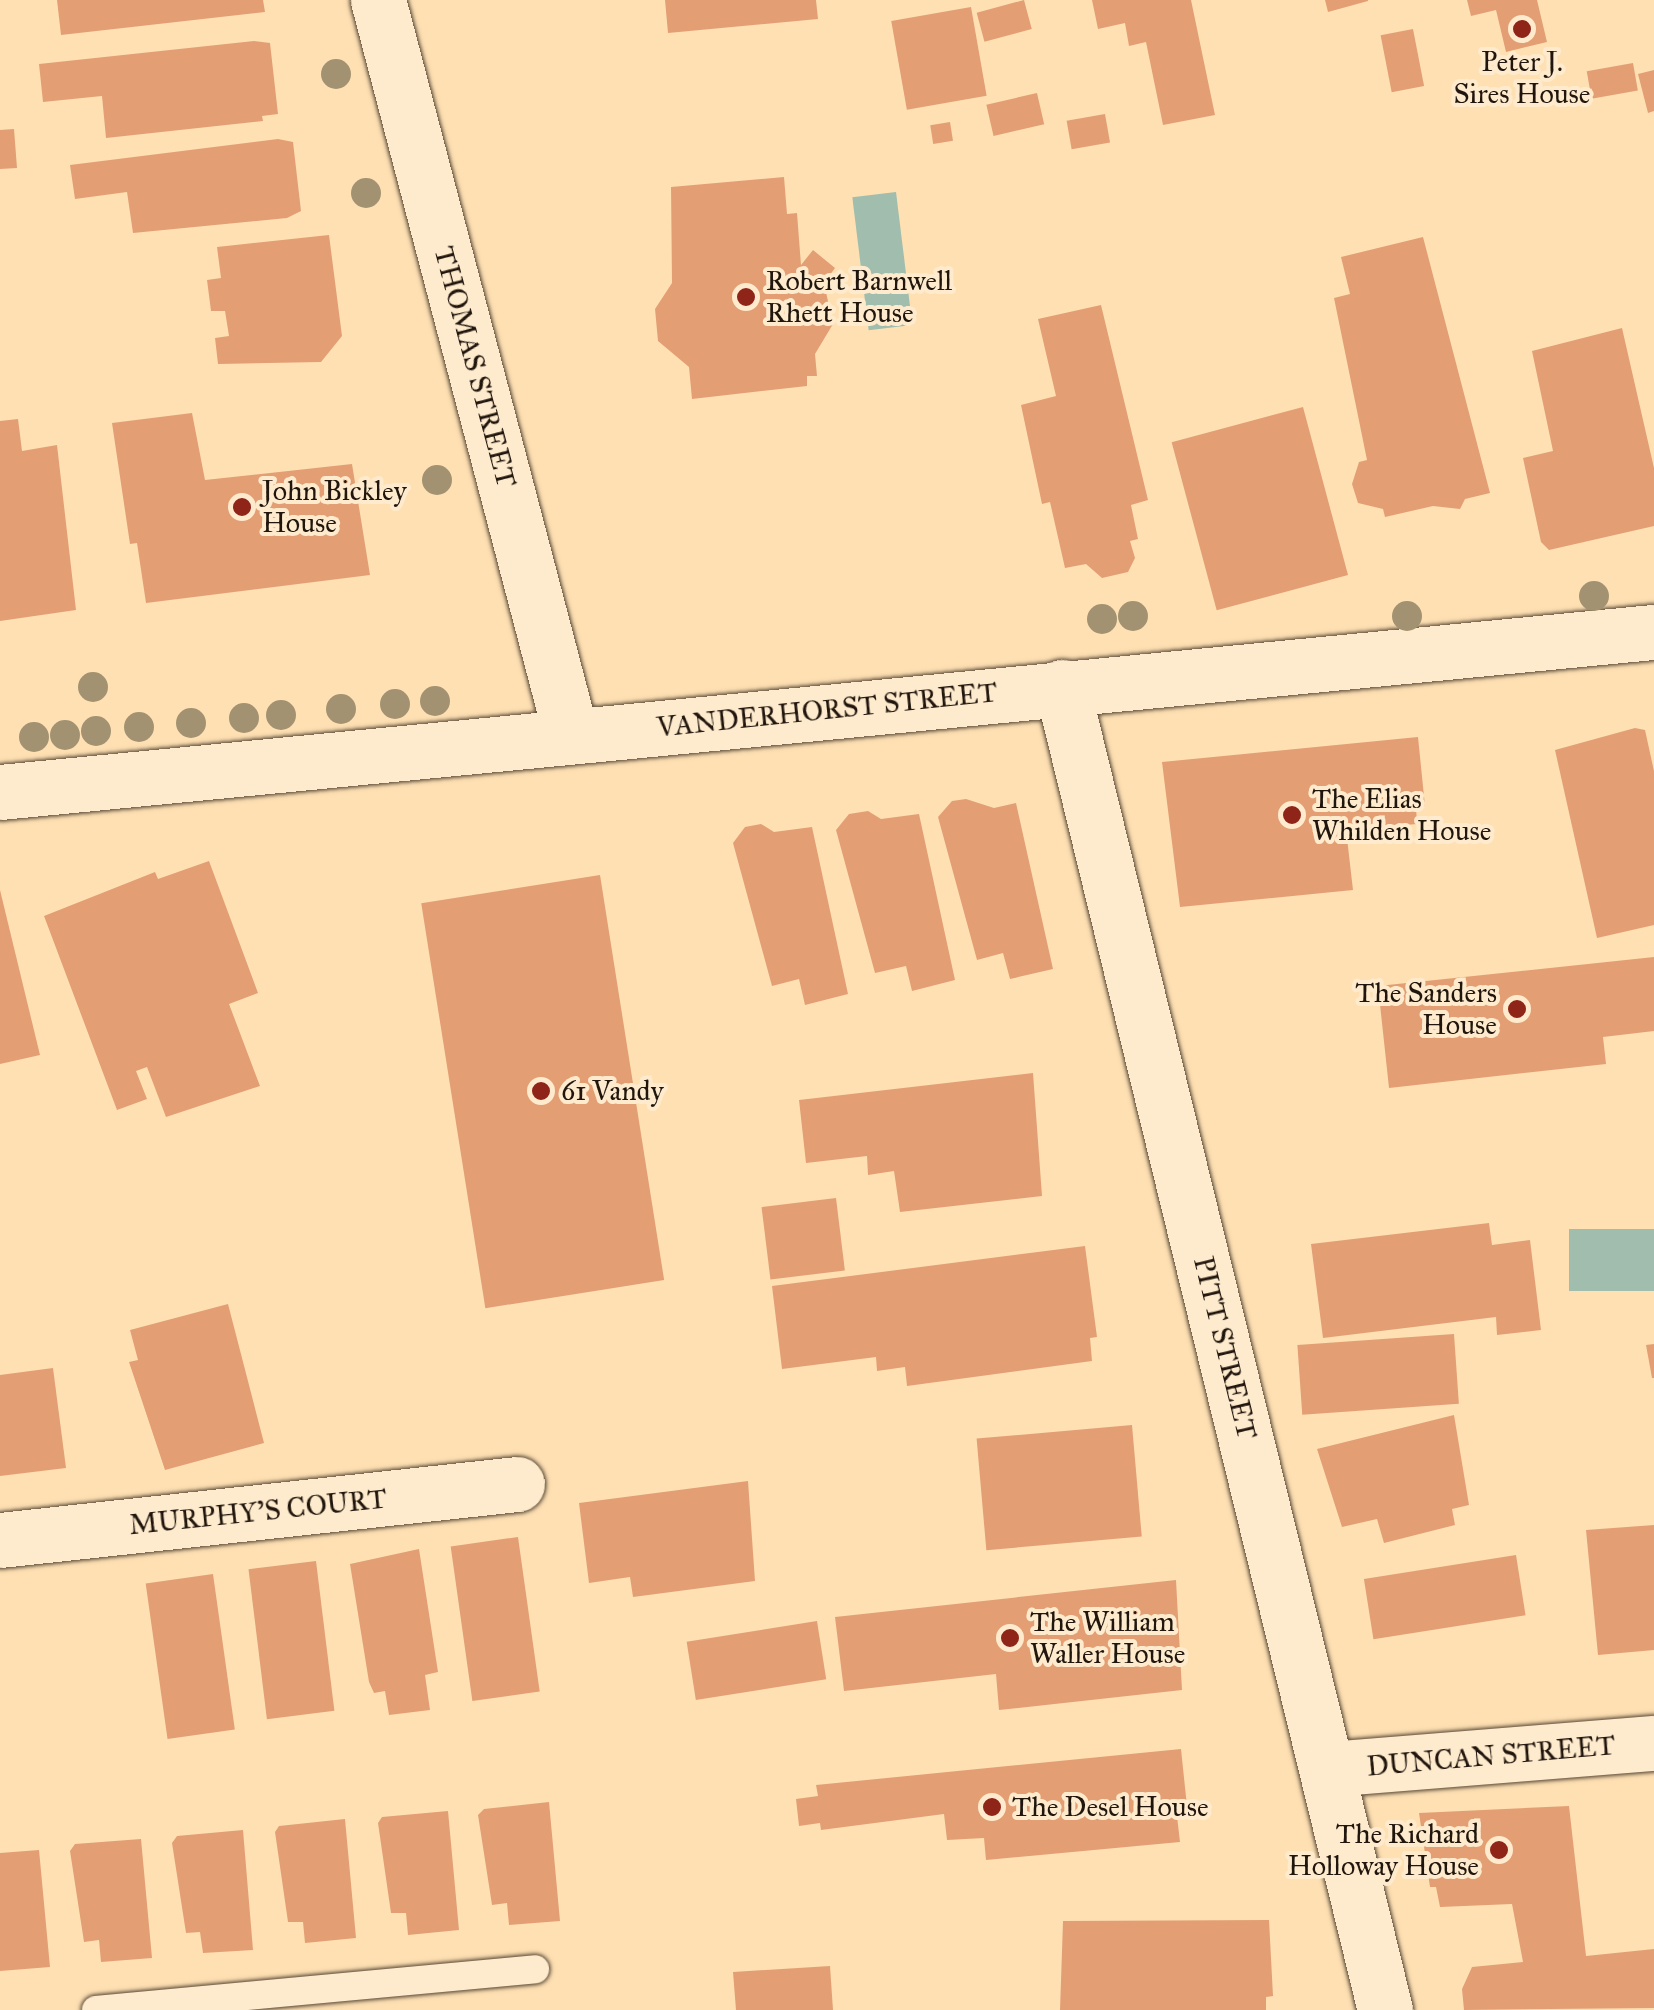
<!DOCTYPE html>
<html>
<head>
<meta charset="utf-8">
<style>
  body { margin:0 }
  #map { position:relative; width:1654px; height:2010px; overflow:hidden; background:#fee0b3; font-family:"IM FELL Great Primer",serif }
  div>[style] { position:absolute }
  .water>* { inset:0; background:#a0bdae; transform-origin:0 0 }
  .building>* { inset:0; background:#e39f73; transform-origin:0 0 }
  .roads { filter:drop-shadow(0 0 2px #584836) drop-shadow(0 0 2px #584836) }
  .service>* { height:28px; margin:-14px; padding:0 14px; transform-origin:14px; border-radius:14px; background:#feebce }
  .minor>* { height:55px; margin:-27.5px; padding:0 27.5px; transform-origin:27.5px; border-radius:27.5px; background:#feebce }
  .trees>* { width:30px; height:30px; margin:-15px; border-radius:50%; background:#a29271 }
  .dots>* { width:28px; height:28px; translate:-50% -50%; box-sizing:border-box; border:5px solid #feebce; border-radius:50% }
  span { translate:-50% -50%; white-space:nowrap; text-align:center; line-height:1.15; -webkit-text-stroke:8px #feebce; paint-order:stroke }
  .poi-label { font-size:28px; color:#21160d }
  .left { translate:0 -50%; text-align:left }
  .right { translate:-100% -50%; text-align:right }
  .street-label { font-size:28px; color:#21160d }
</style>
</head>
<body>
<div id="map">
  <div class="water">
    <i style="left:896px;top:192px;width:134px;height:44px;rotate:83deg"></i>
    <i style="left:1654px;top:1229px;width:62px;height:85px;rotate:90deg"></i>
  </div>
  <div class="building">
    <i style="clip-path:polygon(57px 0,263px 0,265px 12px,61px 35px)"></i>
    <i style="clip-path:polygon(665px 0,816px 0,818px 19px,668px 33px)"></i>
    <i style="left:1024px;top:0;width:30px;height:49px;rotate:75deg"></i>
    <i style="clip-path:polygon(1092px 0,1191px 0,1215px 115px,1163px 125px,1146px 42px,1129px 46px,1125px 23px,1098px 29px)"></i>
    <i style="clip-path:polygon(1325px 0,1368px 0,1368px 1px,1328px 12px)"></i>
    <i style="clip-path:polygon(1467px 0,1537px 0,1547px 42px,1506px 52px,1496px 10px,1471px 16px)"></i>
    <i style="left:971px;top:7px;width:90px;height:81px;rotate:80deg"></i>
    <i style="left:1413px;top:29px;width:58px;height:33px;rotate:79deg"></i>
    <i style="clip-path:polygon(254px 41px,270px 43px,278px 114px,262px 116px,263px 121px,106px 138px,102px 96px,43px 102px,39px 64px)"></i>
    <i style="left:1633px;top:63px;width:28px;height:47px;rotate:80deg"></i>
    <i style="clip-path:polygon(1654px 70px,1654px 111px,1648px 113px,1638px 74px)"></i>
    <i style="left:1037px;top:93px;width:32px;height:52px;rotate:77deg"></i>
    <i style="left:1105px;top:114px;width:29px;height:39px;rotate:80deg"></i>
    <i style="left:950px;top:122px;width:19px;height:20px;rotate:81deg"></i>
    <i style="clip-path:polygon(14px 129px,17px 168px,0 169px,0 130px)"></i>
    <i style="clip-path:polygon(278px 139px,293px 142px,301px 211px,287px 218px,133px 233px,127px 192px,75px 199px,70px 165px)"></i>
    <i style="clip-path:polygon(784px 177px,787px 214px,797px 213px,801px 265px,813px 250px,835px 268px,824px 283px,833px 324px,815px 354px,817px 376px,807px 376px,807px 386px,692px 399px,689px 367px,658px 341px,655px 309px,672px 283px,671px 187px)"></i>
    <i style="clip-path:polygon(329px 235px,342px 336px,321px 362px,218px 364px,215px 338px,229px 336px,225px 311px,211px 311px,207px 280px,221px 278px,217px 247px)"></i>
    <i style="clip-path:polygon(1423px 237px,1490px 493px,1465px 499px,1460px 509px,1433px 506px,1385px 517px,1383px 509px,1358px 503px,1352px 484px,1359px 462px,1367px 460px,1334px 298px,1350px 294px,1341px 257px)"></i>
    <i style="clip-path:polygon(1101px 305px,1148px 500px,1131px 505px,1138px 539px,1130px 541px,1135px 558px,1128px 572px,1102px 578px,1086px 564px,1065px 568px,1050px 502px,1042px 504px,1021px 405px,1056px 396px,1038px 319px)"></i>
    <i style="clip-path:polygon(1622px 328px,1654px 468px,1654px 526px,1549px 550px,1541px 542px,1523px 458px,1553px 451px,1532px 351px)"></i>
    <i style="left:1303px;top:407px;width:174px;height:136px;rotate:75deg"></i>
    <i style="clip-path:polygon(192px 413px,205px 480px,352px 464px,370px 575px,146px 603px,137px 543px,130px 544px,112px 423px)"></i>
    <i style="clip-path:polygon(18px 419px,22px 451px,57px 445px,76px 610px,0 621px,0 421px)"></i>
    <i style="clip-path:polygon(1635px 728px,1645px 730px,1654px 771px,1654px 925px,1597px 938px,1555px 750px)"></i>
    <i style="clip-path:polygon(1418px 737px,1425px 806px,1416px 807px,1417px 824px,1369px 828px,1370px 835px,1347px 838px,1353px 890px,1180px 907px,1162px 762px)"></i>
    <i style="clip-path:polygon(966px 799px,994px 808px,1016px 803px,1053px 969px,1010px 979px,1003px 953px,977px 960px,938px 817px,952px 801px)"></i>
    <i style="clip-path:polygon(868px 811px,881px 819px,919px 814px,955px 980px,912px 991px,906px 966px,875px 973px,836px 830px,849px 814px)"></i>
    <i style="clip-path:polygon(761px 824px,774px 832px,812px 827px,848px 994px,805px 1005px,799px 979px,772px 986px,733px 843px,745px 827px)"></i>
    <i style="clip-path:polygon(209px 861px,258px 993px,229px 1004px,260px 1086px,166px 1117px,147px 1067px,136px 1071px,147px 1099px,117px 1110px,44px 916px,155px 872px,158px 879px)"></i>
    <i style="left:600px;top:875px;width:410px;height:181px;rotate:81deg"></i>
    <i style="clip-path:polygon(0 890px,40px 1055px,0 1064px)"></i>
    <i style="clip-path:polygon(1654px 957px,1654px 1031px,1603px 1037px,1606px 1064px,1389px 1088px,1378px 986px)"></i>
    <i style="clip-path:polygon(1033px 1073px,1042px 1196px,900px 1212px,894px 1171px,868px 1175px,867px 1156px,806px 1163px,799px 1100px)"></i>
    <i style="left:836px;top:1198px;width:73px;height:75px;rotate:83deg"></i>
    <i style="clip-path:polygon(1489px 1223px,1492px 1245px,1530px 1240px,1541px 1330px,1497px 1335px,1496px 1317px,1323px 1338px,1311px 1244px)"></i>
    <i style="clip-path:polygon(1085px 1246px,1097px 1337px,1090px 1338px,1092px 1361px,907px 1386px,905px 1367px,877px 1371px,876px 1357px,782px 1369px,772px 1286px)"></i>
    <i style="clip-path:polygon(228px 1304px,264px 1443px,165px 1470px,129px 1362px,138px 1360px,130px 1330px)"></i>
    <i style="left:1454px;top:1334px;width:70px;height:157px;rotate:86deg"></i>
    <i style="clip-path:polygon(1654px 1344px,1654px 1378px,1652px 1378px,1646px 1345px)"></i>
    <i style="clip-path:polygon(53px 1368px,66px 1468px,0 1476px,0 1375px)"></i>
    <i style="clip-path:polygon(1454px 1415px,1469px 1505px,1452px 1509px,1455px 1525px,1384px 1543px,1377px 1519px,1342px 1527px,1317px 1449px)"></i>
    <i style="left:1132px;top:1425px;width:112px;height:156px;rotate:85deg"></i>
    <i style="clip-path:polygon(748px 1481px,755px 1581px,633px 1597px,630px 1577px,589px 1583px,579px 1503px)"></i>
    <i style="clip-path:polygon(1654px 1525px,1654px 1650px,1598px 1655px,1586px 1530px)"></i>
    <i style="left:518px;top:1537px;width:156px;height:68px;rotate:82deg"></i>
    <i style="clip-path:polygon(419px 1549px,438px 1672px,425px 1675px,430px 1710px,389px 1715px,385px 1691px,374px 1693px,369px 1682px,350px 1564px)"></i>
    <i style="left:1516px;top:1555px;width:61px;height:154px;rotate:81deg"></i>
    <i style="left:316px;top:1561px;width:151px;height:68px;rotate:83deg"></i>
    <i style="left:213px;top:1574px;width:157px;height:68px;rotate:82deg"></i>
    <i style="clip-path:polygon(1176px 1580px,1182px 1690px,999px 1710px,996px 1674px,844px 1691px,835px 1617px)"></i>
    <i style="left:817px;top:1621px;width:59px;height:132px;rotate:81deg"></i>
    <i style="clip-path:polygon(1181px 1749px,1188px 1816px,1177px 1816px,1180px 1842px,986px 1860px,984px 1838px,947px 1840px,944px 1814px,821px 1830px,820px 1823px,799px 1826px,796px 1799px,818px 1796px,816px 1785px)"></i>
    <i style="clip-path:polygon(549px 1802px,560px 1921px,509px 1925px,507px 1903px,492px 1905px,478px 1815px,484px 1809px)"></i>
    <i style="clip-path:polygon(1569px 1806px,1586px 1956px,1654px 1949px,1654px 2008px,1464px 2010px,1462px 1989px,1472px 1967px,1523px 1962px,1512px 1904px,1440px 1907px,1436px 1887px,1430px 1887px,1419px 1813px)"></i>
    <i style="clip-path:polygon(448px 1811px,459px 1930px,408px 1935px,406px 1913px,391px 1913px,378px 1823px,382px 1817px)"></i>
    <i style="clip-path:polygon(345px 1819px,356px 1938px,305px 1943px,303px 1922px,288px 1922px,275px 1832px,279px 1826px)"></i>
    <i style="clip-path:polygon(243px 1830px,253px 1950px,203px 1953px,200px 1932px,186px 1933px,172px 1843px,177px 1836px)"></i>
    <i style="clip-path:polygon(141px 1839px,152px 1958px,101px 1962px,99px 1940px,84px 1942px,70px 1851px,75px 1844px)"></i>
    <i style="clip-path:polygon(39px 1850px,50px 1967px,0 1971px,0 1853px)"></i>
    <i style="clip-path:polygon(1269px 1920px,1273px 1996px,1266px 1997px,1266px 2010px,1060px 2010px,1063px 1921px)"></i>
    <i style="clip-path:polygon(830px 1966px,833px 2010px,736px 2010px,733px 1972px)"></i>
  </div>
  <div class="roads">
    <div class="service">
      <i style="left:96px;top:2010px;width:441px;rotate:-5.3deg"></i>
    </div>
    <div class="minor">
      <i style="left:378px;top:0;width:760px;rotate:75.29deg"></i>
      <i style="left:1062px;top:687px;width:1362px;rotate:76.28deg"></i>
      <i style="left:0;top:792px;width:1662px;rotate:-5.53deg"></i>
      <i style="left:0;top:1540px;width:520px;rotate:-6.18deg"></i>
      <i style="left:1329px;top:1769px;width:326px;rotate:-4.6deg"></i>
    </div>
  </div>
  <div class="trees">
    <i style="left:336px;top:74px"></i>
    <i style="left:366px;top:193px"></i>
    <i style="left:437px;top:480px"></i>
    <i style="left:1594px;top:596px"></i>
    <i style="left:1133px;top:616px"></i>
    <i style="left:1407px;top:616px"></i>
    <i style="left:1102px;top:619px"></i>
    <i style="left:93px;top:687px"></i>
    <i style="left:435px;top:701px"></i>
    <i style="left:395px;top:704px"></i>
    <i style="left:341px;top:709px"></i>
    <i style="left:281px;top:715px"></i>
    <i style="left:244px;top:718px"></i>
    <i style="left:191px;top:723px"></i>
    <i style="left:139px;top:727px"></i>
    <i style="left:96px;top:731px"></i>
    <i style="left:65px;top:735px"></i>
    <i style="left:34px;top:737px"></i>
  </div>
  <div class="dots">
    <i style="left:1522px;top:29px;background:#8f2418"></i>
    <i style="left:746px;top:297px;background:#8f2418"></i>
    <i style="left:242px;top:507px;background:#8f2418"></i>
    <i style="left:1292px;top:815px;background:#8f2418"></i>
    <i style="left:1517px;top:1009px;background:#8f2418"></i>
    <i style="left:541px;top:1091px;background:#8f2418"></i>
    <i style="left:1010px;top:1638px;background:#8f2418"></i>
    <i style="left:992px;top:1807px;background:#8f2418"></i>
    <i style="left:1499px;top:1850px;background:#8f2418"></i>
  </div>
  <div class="poi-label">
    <span style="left:1522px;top:78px">Peter J.<br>Sires House</span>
    <span class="left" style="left:766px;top:297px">Robert Barnwell<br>Rhett House</span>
    <span class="left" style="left:262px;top:507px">John Bickley<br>House</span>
    <span class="left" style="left:1312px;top:815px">The Elias<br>Whilden House</span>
    <span class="right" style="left:1497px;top:1009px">The Sanders<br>House</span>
    <span class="left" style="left:561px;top:1091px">61 Vandy</span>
    <span class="left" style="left:1030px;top:1638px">The William<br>Waller House</span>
    <span class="left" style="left:1012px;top:1807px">The Desel House</span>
    <span class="right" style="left:1479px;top:1850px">The Richard<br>Holloway House</span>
  </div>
  <div class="street-label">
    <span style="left:475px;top:367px;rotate:75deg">THOMAS STREET</span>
    <span style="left:827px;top:710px;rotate:-6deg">VANDERHORST STREET</span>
    <span style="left:1225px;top:1348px;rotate:76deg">PITT STREET</span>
    <span style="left:258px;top:1512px;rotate:-6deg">MURPHY'S COURT</span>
    <span style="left:1491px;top:1756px;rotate:-5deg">DUNCAN STREET</span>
  </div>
</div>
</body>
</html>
